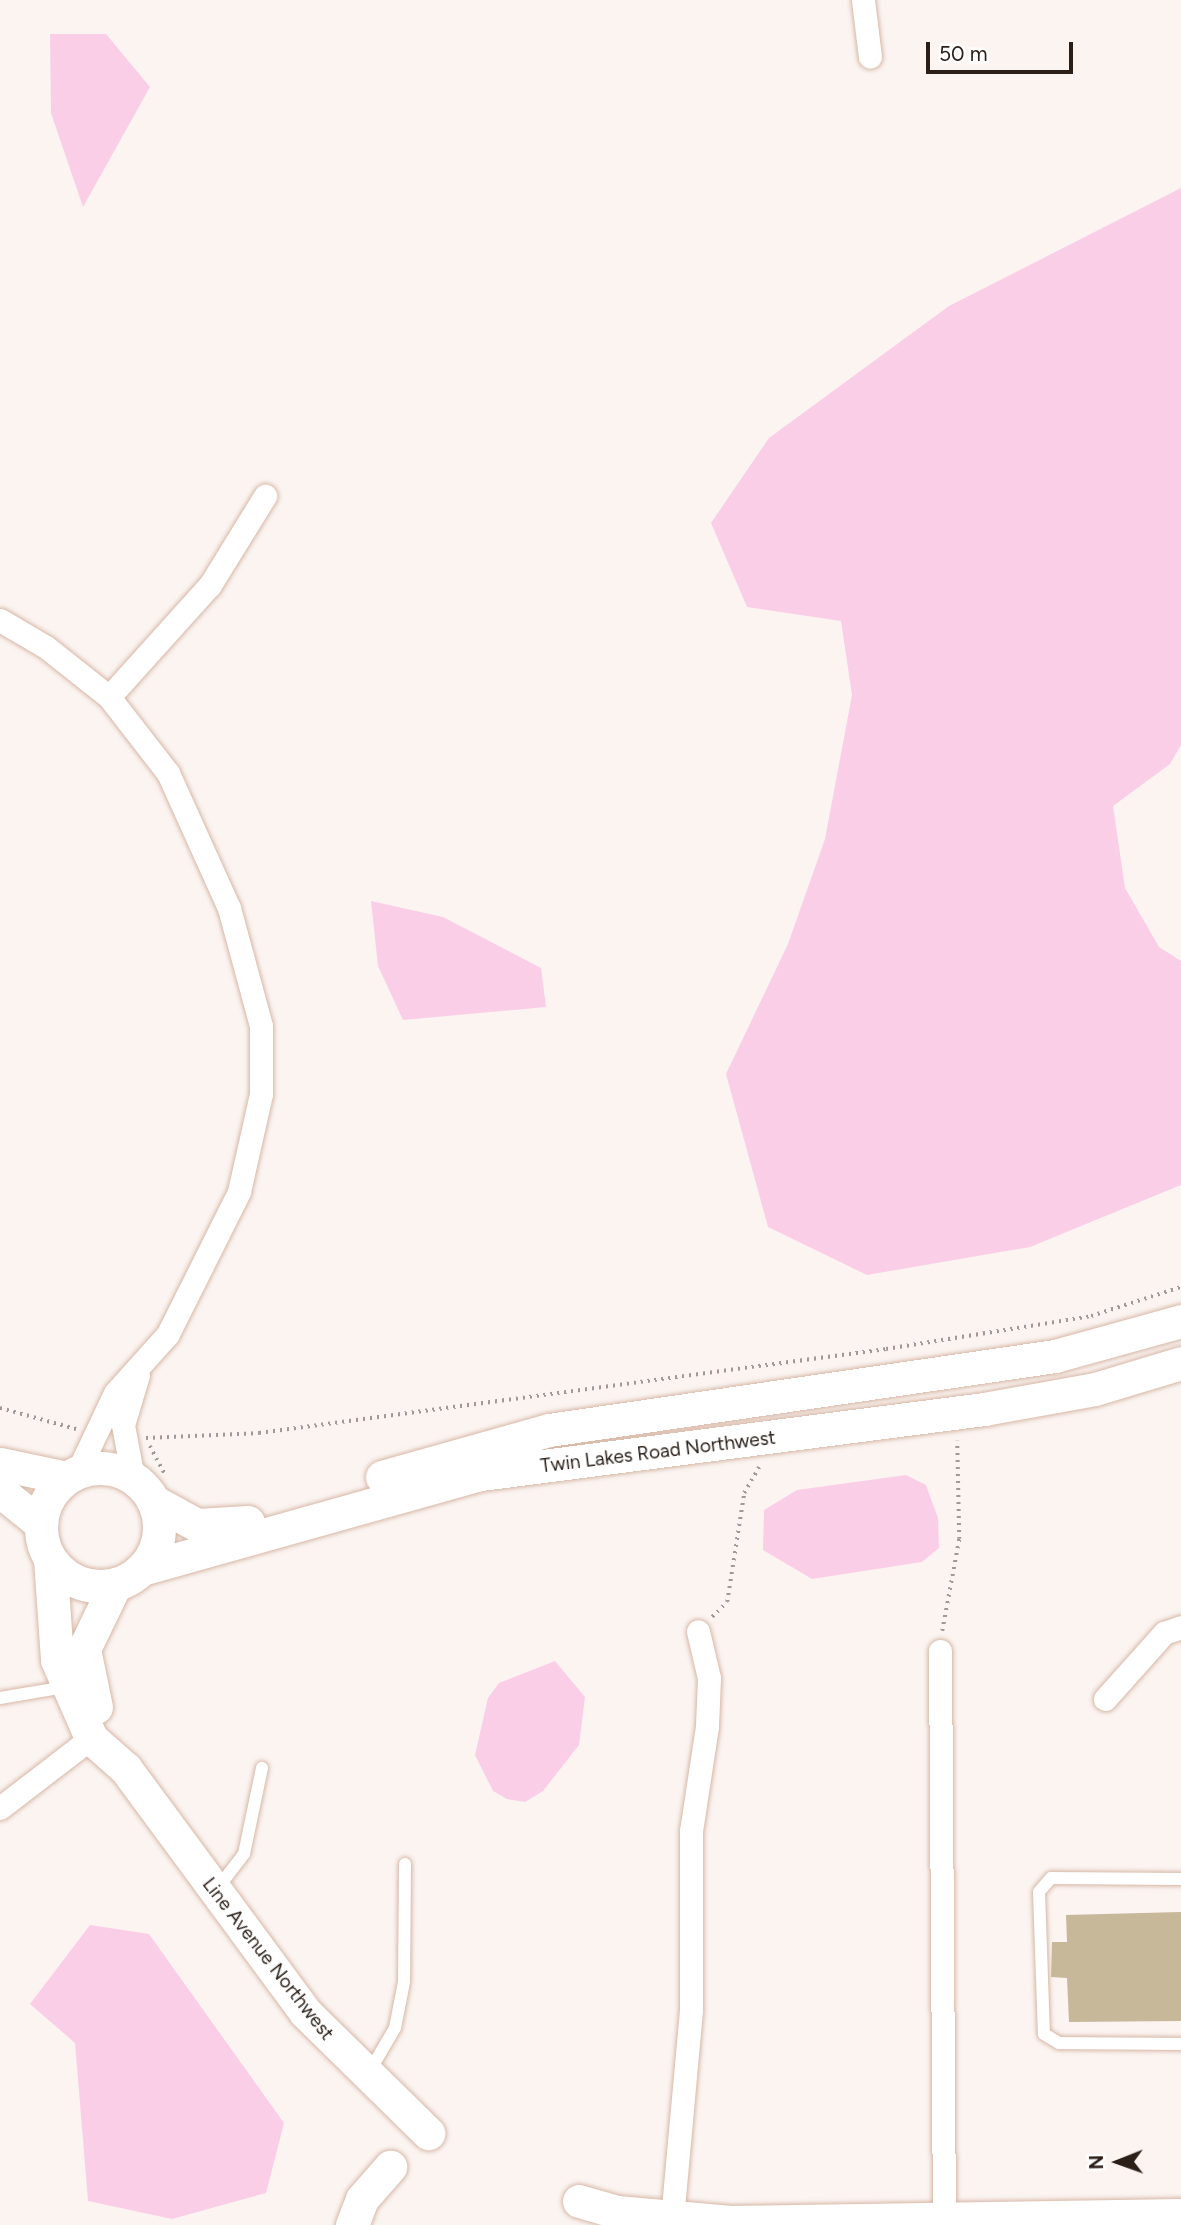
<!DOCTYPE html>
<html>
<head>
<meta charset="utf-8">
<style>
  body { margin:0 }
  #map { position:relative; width:1181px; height:2225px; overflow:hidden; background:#fbf4f1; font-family:Figtree,sans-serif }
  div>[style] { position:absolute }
  .water>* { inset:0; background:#fbcee8 }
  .building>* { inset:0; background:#c7b89a }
  .path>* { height:3.5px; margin-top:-1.75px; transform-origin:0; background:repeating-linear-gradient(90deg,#a29994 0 2px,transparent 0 7px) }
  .roads { filter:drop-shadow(0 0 2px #d7b7a6) drop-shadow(0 0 2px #d7b7a6) }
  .lane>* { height:12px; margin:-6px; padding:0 6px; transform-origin:6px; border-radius:6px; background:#fff }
  .street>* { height:23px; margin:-11.5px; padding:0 11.5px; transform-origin:11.5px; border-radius:11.5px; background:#fff }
  .secondary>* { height:33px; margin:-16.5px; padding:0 16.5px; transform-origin:16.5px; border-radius:16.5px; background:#fff }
  .secondary>.ring { margin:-16.5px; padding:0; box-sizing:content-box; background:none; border:33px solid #fff; border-radius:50% }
  span { translate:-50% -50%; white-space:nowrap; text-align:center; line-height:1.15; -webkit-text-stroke:6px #fff; paint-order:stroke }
  .street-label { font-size:19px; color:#2b1f18 }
  .north { position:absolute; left:1083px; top:2127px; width:70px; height:70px; -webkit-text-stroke:5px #fff; paint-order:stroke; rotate:269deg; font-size:19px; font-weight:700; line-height:28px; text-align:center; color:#2b1f18 }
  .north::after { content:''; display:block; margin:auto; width:24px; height:32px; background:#2b1f18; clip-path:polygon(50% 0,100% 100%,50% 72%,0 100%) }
  .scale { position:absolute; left:926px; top:42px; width:147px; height:32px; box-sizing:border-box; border:4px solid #2b1f18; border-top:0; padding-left:9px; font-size:21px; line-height:24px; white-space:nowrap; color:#2b1f18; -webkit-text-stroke:5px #fff; paint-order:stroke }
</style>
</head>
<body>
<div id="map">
  <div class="water">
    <i style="clip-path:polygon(50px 34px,106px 34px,150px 87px,83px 207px,51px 113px)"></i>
    <i style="clip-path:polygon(1181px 188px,1181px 745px,1170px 764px,1113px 806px,1125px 888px,1159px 947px,1181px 961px,1181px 1185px,1030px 1247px,867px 1275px,768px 1227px,726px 1074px,788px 944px,825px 839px,852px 695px,841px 621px,747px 607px,711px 523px,769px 438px,949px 306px)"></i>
    <i style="clip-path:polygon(371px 901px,443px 917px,541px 968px,546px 1007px,403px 1020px,378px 966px)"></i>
    <i style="clip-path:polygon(906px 1475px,926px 1485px,938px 1518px,939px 1548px,922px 1562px,812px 1579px,763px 1550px,764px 1510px,797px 1490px)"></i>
    <i style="clip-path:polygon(555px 1661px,585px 1697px,579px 1745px,543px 1791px,525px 1802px,507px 1799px,493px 1791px,475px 1755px,488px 1698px,499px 1683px)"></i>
    <i style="clip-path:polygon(90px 1925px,149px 1934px,284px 2123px,266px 2193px,172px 2219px,88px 2201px,75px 2043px,30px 2004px)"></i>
  </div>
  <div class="building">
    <i style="clip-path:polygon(1181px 1912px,1181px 2021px,1069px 2022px,1067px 1978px,1051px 1977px,1052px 1942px,1067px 1942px,1066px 1915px)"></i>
  </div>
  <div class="path">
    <i style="left:0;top:1408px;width:79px;rotate:15.4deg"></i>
    <i style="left:146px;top:1438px;width:113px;rotate:-2.5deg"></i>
    <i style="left:259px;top:1433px;width:633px;rotate:-7.63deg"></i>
    <i style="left:886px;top:1349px;width:208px;rotate:-9.1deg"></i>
    <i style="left:1091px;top:1316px;width:95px;rotate:-17.9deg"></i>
    <i style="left:150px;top:1446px;width:34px;rotate:62deg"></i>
    <i style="left:712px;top:1617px;width:21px;rotate:-45deg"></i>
    <i style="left:727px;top:1602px;width:110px;rotate:-81.1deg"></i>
    <i style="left:744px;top:1493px;width:30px;rotate:-60deg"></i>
    <i style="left:942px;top:1631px;width:94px;rotate:-79.5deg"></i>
    <i style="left:959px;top:1539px;width:98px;rotate:-91.2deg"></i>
  </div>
  <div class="roads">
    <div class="lane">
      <i style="left:0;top:1698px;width:67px;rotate:-9.5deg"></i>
      <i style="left:1181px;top:1879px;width:130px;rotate:-179.6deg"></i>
      <i style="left:1051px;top:1878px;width:18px;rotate:131deg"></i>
      <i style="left:1039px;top:1892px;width:142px;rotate:88deg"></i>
      <i style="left:1044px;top:2034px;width:17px;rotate:31deg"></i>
      <i style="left:1059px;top:2043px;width:122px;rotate:0.5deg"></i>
      <i style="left:217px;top:1889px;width:44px;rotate:-52.4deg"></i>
      <i style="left:244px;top:1854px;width:88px;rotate:-78.2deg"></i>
      <i style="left:368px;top:2074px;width:53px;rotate:-59.6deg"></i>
      <i style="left:395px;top:2028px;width:47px;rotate:-78.9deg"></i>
      <i style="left:404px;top:1982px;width:118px;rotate:-89.5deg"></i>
    </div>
    <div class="street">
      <i style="left:863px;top:0;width:57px;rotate:83deg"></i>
      <i style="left:0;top:620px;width:53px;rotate:30.4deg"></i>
      <i style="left:46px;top:647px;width:80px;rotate:38.4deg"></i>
      <i style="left:109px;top:697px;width:96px;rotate:52.2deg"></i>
      <i style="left:168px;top:773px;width:148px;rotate:65.7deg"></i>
      <i style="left:229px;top:908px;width:122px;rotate:74.8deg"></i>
      <i style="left:261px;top:1026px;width:68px;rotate:90deg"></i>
      <i style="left:261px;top:1094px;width:100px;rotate:102.7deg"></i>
      <i style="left:239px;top:1192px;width:159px;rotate:116.6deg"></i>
      <i style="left:168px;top:1334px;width:79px;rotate:131.9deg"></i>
      <i style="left:115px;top:1393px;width:89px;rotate:115.4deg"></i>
      <i style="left:109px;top:697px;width:151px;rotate:-48deg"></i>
      <i style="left:210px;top:585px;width:105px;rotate:-58.3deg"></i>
      <i style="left:133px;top:1478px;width:54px;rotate:-100.7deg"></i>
      <i style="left:123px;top:1425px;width:52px;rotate:-73.3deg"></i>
      <i style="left:940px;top:1651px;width:568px;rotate:89.6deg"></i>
      <i style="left:1105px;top:1699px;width:89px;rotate:-48.2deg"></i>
      <i style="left:1164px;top:1633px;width:18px;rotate:-19deg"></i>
      <i style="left:0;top:1808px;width:115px;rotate:-37.6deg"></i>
      <i style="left:672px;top:2219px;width:210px;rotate:-84.8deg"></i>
      <i style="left:691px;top:2010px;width:179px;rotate:-90deg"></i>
      <i style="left:691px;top:1831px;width:106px;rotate:-81.3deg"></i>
      <i style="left:707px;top:1726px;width:48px;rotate:-87.6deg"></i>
      <i style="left:709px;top:1678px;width:48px;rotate:-103.2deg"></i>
    </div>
    <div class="secondary">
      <i style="left:0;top:1464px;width:68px;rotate:11.8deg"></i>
      <i class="ring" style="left:41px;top:1468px;width:85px;height:85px"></i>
      <i style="left:382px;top:1477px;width:173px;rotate:-15.7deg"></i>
      <i style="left:549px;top:1430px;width:511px;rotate:-8.32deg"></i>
      <i style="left:1055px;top:1356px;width:131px;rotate:-15.5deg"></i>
      <i style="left:0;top:1491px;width:53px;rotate:38.8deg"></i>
      <i style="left:153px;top:1501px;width:50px;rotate:28.6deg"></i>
      <i style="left:197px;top:1525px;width:51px;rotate:-3.4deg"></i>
      <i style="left:50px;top:1559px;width:101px;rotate:86deg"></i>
      <i style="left:57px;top:1660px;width:85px;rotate:66.4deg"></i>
      <i style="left:91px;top:1738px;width:47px;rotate:41.5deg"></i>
      <i style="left:126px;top:1769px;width:302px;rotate:53.6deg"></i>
      <i style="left:305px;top:2012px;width:173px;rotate:44.5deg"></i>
      <i style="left:142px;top:1569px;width:352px;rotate:-15.7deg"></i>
      <i style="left:481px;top:1474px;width:507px;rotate:-7.36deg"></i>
      <i style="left:984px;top:1409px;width:113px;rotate:-10.2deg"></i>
      <i style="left:1095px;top:1389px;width:90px;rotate:-16.8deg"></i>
      <i style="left:96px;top:1707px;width:59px;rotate:-101.7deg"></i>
      <i style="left:84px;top:1649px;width:71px;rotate:-64.2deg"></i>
      <i style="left:579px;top:2201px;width:40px;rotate:16deg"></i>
      <i style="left:617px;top:2212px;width:114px;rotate:5deg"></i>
      <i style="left:731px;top:2222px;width:450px;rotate:-0.9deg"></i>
      <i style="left:352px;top:2225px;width:28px;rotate:-69deg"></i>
      <i style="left:362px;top:2199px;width:43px;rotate:-48.8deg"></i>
    </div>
  </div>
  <div class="street-label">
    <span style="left:658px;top:1452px;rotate:-7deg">Twin Lakes Road Northwest</span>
    <span style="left:268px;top:1959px;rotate:52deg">Line Avenue Northwest</span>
  </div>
  <div class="north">N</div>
  <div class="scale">50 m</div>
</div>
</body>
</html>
